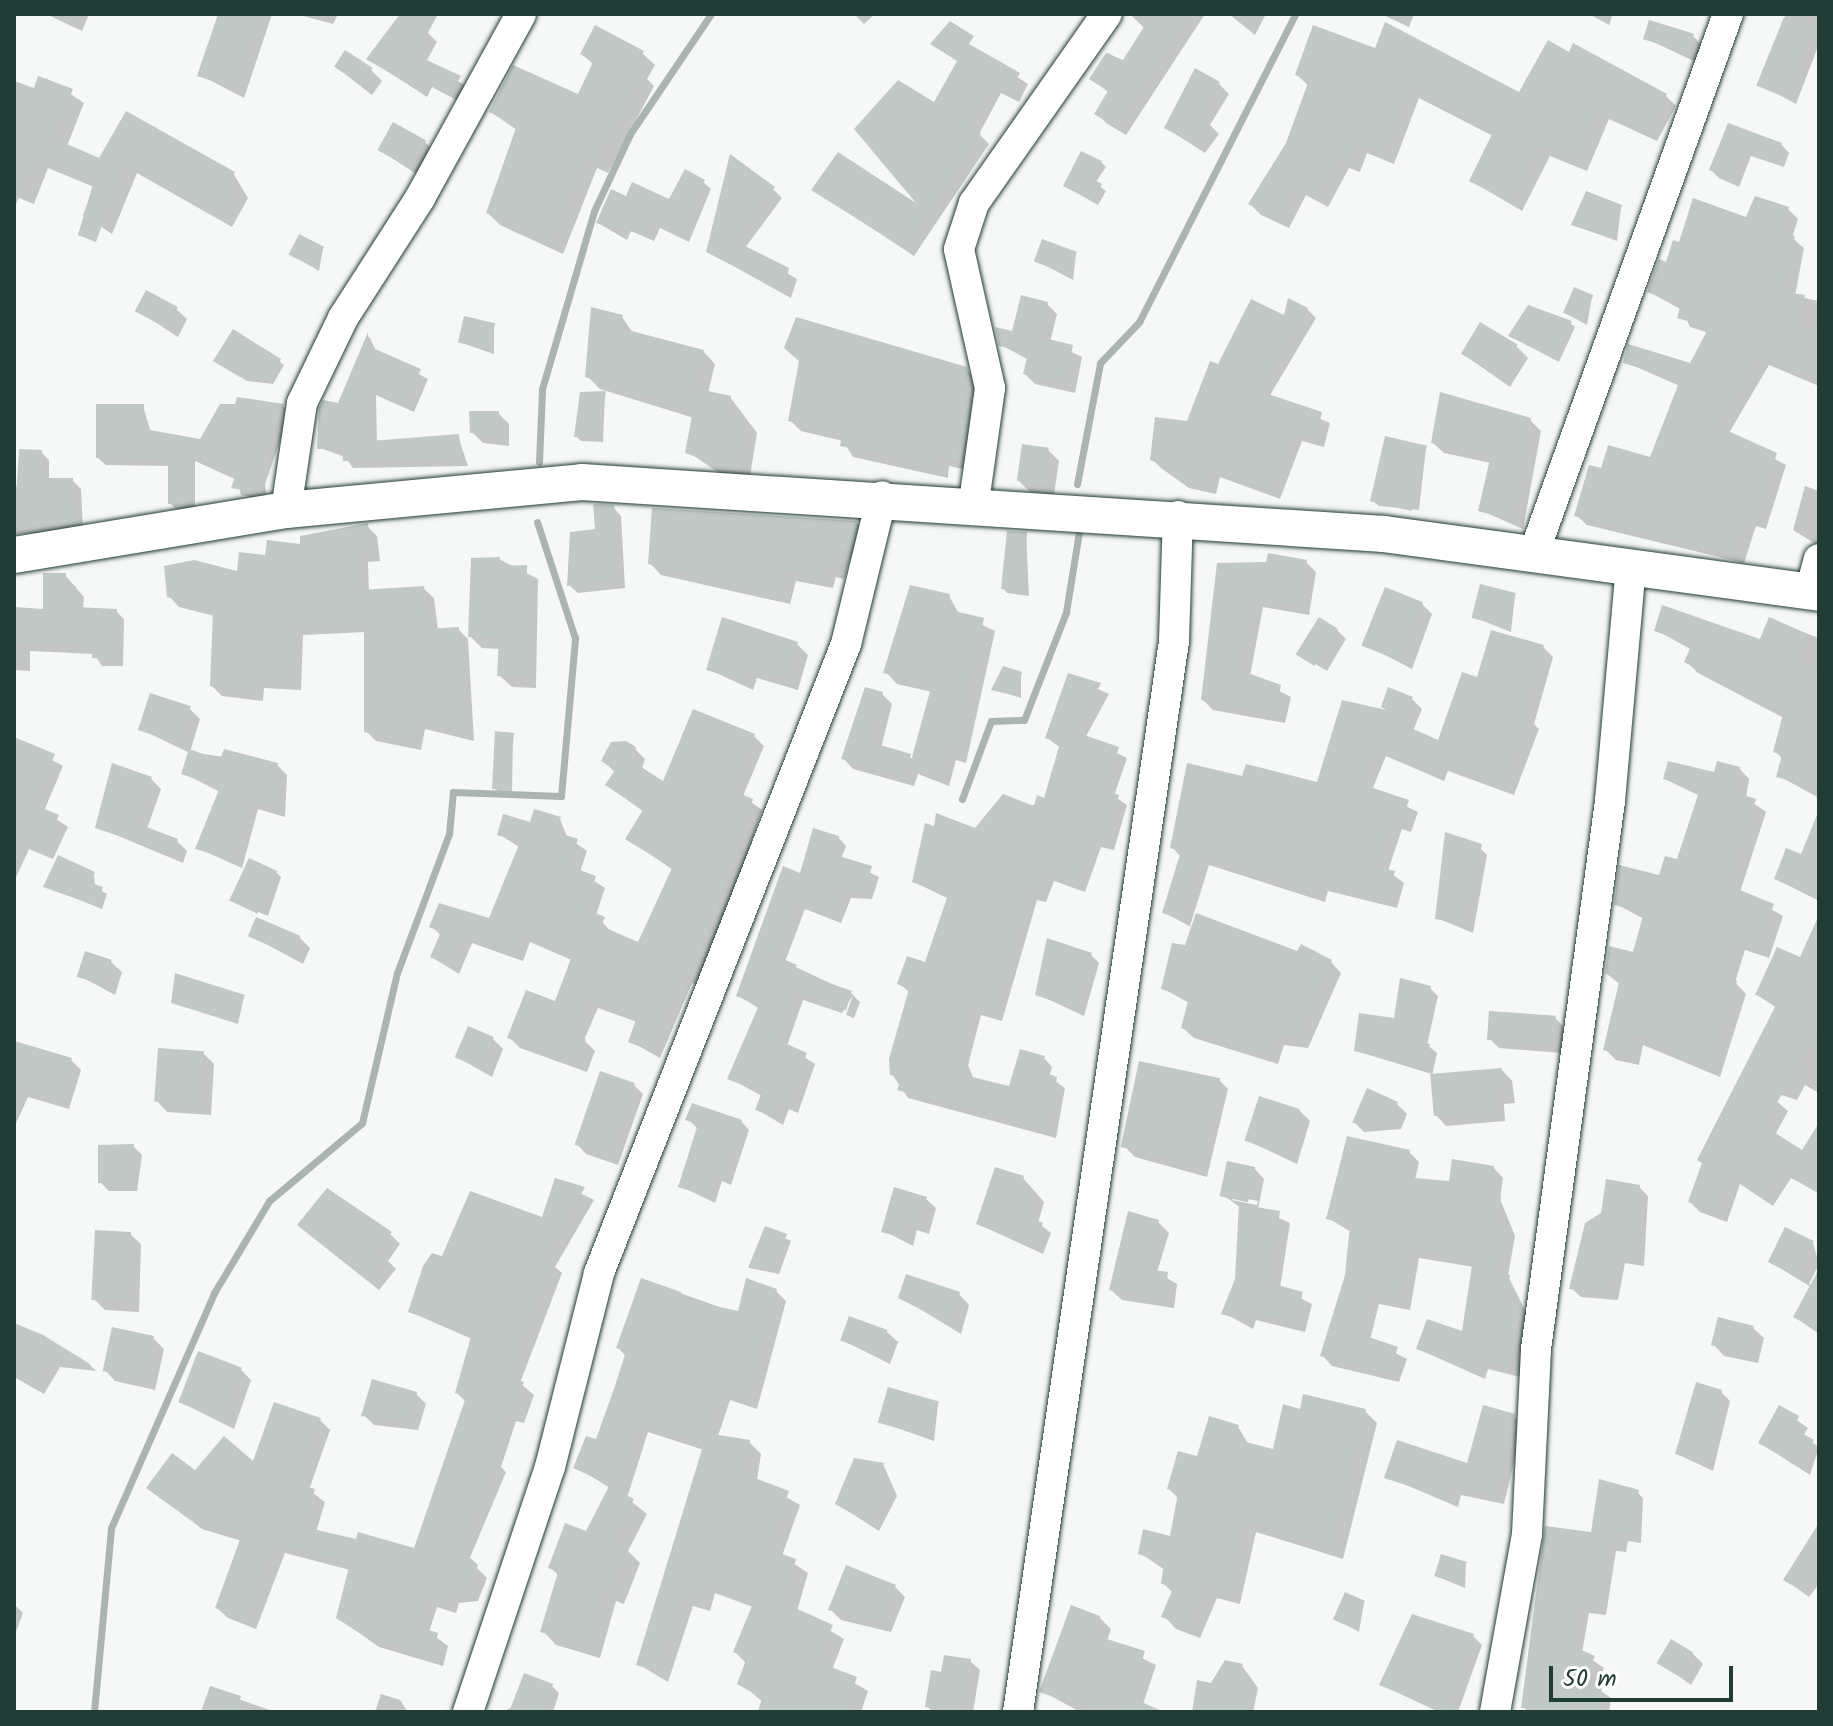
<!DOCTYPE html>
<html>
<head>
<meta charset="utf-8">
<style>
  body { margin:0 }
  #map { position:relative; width:1833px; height:1726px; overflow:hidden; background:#f6f7f7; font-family:Kalam,sans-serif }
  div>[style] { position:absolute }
  .shadow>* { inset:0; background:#0003 }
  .stream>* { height:7px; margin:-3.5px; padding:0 3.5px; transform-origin:3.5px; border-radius:3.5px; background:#aab5b1 }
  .building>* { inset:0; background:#c0c9c6; transform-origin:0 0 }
  .roads { filter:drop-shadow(0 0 2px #1f3d34) drop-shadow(0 0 2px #1f3d34) }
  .minor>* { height:30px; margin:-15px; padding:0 15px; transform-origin:15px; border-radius:15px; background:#fff }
  .tertiary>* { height:36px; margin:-18px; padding:0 18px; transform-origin:18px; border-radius:18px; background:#fff }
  span { translate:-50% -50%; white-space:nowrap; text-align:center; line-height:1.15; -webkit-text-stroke:7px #fff; paint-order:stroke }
  .frame { position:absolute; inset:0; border:16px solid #1f3d34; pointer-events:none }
  .scale { position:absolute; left:1549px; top:1666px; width:184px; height:36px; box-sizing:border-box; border:4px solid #1f3d34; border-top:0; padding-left:10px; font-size:24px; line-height:28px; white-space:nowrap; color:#1f3d34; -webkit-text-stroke:6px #fff; paint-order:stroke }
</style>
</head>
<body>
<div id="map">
  <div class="shadow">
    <i style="clip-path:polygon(46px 14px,89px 14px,82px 31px)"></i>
    <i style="clip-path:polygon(220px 14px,272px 14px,244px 98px,200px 75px)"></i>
    <i style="clip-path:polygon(296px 14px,338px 14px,333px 24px)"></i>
    <i style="clip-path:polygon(854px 14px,875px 14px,864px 24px)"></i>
    <i style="clip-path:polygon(1205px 14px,1126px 135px,1106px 123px,1097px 113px,1109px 93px,1092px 79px,1108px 53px,1124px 62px,1145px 29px,1130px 14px)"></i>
    <i style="clip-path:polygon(1229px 14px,1266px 14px,1255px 35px)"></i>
    <i style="clip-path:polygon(1381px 14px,1414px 14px,1409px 27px)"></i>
    <i style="clip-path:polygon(1589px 14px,1613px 14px,1609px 25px)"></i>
    <i style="clip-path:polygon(1786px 14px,1819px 14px,1819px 44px,1796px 104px,1763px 86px)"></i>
    <i style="clip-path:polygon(428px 33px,437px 42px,426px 62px,468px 87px,460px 102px,432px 87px,427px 97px,369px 59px)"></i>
    <i style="clip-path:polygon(1693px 36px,1704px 47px,1698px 63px,1645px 38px)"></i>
    <i style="clip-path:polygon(971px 47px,1028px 84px,1019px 102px,1001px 93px,979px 134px,989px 144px,914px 256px,814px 190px,923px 210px,942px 110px)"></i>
    <i style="clip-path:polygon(1376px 50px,1520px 95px,1666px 96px,1676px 106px,1657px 141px,1609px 119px,1587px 171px,1550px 156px,1522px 211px,1471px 181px,1493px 136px,1419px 98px,1394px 164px,1367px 153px,1360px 172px,1349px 168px,1328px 207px,1306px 195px,1289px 228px,1261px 215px,1250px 204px,1288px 144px,1309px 86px,1297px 75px)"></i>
    <i style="clip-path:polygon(642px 53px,655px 65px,647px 79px,654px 86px,608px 173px,597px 168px,563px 254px,500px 225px,488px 213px,517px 130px,491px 112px,578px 96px,594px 65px,582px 54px)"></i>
    <i style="clip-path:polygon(336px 67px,371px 70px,382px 81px,372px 95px)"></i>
    <i style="clip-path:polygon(46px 78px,84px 103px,67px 146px,100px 160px,233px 173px,248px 198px,232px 227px,137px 173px,112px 234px,83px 215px,94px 187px,48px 168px,34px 204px,14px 196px,14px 83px,34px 90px)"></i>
    <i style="clip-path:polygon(1219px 84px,1229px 94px,1210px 125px,1219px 134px,1205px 153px,1166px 128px)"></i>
    <i style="clip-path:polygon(1729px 126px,1781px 144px,1789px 153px,1784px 167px,1751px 156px,1739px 187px,1719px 178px,1711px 170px)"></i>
    <i style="clip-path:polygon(424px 141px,434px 151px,419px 176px,380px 150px)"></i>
    <i style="clip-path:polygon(1101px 162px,1106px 167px,1095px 183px,1106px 191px,1098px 205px,1065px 186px)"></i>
    <i style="clip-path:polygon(703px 182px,711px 189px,689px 242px,660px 228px,654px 241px,631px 231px,627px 240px,598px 223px,627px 199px,670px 202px)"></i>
    <i style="clip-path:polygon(773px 189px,782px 198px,745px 248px,797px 279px,791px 298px,708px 252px)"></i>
    <i style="clip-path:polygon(1621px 207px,1617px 241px,1573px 225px)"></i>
    <i style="clip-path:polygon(1788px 209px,1798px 219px,1792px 238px,1804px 248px,1795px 296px,1819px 301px,1819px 386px,1769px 365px,1729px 433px,1786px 465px,1766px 529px,1756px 526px,1744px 563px,1587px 525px,1576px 515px,1602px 471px,1651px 460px,1680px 386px,1625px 362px,1691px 366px,1709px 333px,1690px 327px,1682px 310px,1649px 292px,1680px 244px)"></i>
    <i style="clip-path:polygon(323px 248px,319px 271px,291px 254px)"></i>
    <i style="clip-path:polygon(1076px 254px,1073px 280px,1035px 260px)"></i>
    <i style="clip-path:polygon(1592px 296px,1587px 325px,1567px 314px)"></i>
    <i style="clip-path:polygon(1047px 304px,1057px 314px,1050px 342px,1082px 357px,1075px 393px,1035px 384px,1025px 374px,1029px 360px,1001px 345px)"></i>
    <i style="clip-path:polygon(176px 309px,187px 319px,178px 337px,138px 311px)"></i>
    <i style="clip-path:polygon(1307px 309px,1316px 318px,1269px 397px,1330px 423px,1324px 447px,1302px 441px,1280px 499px,1220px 477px,1216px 494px,1189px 488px,1161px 468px,1152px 459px,1188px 423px,1219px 367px)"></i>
    <i style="clip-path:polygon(622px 317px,633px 333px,703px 351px,715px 364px,708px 393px,730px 397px,757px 433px,749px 482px,731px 481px,688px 452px,694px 418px,600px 389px,587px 376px)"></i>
    <i style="clip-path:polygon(1570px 323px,1575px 327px,1559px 362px,1510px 336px)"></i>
    <i style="clip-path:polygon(494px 325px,494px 354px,459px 342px)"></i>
    <i style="clip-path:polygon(369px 336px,376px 351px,428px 379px,414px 412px,376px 395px,377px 442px,458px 436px,468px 466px,353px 468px,345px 457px,320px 448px)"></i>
    <i style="clip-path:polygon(1517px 347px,1528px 358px,1510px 387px,1463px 354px)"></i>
    <i style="clip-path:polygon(216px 361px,279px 361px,284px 365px,273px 384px,247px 381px)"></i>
    <i style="clip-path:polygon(966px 369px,977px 380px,972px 471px,949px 466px,948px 478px,853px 457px,843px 441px,801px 431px,790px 420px)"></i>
    <i style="clip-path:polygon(605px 393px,603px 442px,581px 441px,576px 436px)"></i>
    <i style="clip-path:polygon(143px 406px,151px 433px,201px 441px,283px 406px,290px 413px,265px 484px,267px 500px,241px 495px,237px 480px,195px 461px,195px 510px,177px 510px,170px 503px,170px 466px,106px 465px,98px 458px)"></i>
    <i style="clip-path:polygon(498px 413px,509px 424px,509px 446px,483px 443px,472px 432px)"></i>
    <i style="clip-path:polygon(1530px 420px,1541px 431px,1523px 529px,1480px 510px,1491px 463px,1444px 453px,1433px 443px)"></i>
    <i style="clip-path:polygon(1426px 448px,1419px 510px,1379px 506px,1374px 502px)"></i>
    <i style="clip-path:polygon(1048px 450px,1059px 461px,1054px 495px,1030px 492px,1019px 481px)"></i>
    <i style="clip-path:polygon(41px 452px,49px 460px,49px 480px,72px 480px,81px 489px,83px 531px,14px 534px,14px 490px)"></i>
    <i style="clip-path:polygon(1805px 486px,1819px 491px,1819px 546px,1793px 530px)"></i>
    <i style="clip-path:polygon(613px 507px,621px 516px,625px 588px,578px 593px,569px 585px)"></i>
    <i style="clip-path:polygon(857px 523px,868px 534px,861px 560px,850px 558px,844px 579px,836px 577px,833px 588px,796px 581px,790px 604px,661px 575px,650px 563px)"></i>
    <i style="clip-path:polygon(367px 526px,377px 536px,380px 561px,368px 562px,369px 592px,423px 588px,434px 598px,438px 630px,458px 629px,468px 639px,474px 741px,425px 729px,421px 750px,376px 741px,366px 731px,366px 632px,303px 635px,301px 690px,264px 688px,263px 701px,222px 696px,212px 686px,215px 616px,179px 607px,169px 596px)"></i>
    <i style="clip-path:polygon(1026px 534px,1029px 596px,1007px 593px,1003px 588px)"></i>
    <i style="clip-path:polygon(499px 559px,538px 579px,536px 688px,512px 687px,499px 675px,501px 649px,482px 648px,470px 636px)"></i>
    <i style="clip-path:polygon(1306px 562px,1316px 572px,1309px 615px,1263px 607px,1250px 676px,1291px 697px,1285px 723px,1213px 710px,1203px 700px,1219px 565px)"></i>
    <i style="clip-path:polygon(65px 575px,84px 597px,83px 609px,116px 611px,124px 619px,123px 666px,102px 666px,94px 654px,30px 651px,30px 671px,14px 670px,14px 609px,44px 611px)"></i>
    <i style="clip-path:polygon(1515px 595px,1511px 632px,1473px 617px)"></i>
    <i style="clip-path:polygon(949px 596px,959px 614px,995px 631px,966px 763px,956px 760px,949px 786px,918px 774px,914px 786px,853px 769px,844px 759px,882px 694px,892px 704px,881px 748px,914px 759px,932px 692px,897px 684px,886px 672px)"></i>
    <i style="clip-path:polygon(1421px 603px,1432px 614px,1412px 669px,1366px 645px)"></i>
    <i style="clip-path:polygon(1770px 620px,1819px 638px,1819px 798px,1779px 776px,1783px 759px,1775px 751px,1784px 718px,1698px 673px,1686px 661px,1692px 650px,1656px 630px,1761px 642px)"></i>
    <i style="clip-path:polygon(1337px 630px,1346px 639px,1327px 671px,1300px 655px)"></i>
    <i style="clip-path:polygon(797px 644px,808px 655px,798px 690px,757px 678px,753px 690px,708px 669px)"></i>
    <i style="clip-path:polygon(1543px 647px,1553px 657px,1534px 724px,1539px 729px,1514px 795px,1448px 771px,1444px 781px,1386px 756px,1372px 790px,1418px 812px,1411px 832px,1402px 829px,1388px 871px,1404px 883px,1397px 908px,1328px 891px,1325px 902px,1209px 865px,1190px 926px,1331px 962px,1341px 973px,1308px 1048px,1284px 1045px,1278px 1064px,1194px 1038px,1183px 1028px,1189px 1003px,1164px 989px,1193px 928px,1165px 913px,1181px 857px,1172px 847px,1244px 779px,1318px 785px,1412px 699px,1422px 709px,1413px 731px,1439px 743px,1479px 680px)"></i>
    <i style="clip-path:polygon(1021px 673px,1021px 698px,994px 689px)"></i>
    <i style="clip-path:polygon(1069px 676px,1109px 694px,1085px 738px,1127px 758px,1114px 796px,1127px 805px,1114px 850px,1101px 847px,1085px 892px,1054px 881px,1046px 902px,1037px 900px,1002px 1021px,981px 1015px,968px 1065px,974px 1080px,1010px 1089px,1044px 1058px,1052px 1067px,1049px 1077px,1065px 1088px,1056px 1138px,908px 1098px,892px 1074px,910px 993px,899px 983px,926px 964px,949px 899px,914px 882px,975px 830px,1045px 800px,1061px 748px,1047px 738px)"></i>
    <i style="clip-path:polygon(189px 708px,200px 719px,190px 752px,277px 765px,287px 775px,285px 817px,258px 809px,242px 868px,197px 848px,220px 792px,183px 773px,190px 753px,140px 729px)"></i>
    <i style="clip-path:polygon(513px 735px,512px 794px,499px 793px,495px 788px)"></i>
    <i style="clip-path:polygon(754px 736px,764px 746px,743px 796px,762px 810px,702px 987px,692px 983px,660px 1058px,630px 1041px,637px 1022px,598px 1008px,584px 1040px,595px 1051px,587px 1072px,520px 1048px,510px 1038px,556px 1004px,574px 961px,530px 942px,523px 961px,472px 943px,459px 974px,432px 957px,441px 936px,432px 926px,491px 920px,519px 847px,499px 834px,560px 819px,567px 837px,587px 851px,580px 872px,605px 888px,596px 915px,612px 933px,639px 944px,673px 870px,628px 838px,644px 812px,607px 785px,615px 772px,603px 761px,635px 749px,645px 759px,642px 769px,664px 784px)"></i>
    <i style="clip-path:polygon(14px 739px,63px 766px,44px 811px,68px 827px,53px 859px,29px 849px,14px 882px)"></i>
    <i style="clip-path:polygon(1739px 768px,1749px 779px,1746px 798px,1766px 812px,1740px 892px,1783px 916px,1769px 958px,1745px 950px,1735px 982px,1746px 994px,1720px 1077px,1643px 1045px,1639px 1065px,1616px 1060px,1605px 1049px,1621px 985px,1607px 974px,1635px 955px,1644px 919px,1616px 904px,1678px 862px,1700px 796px,1665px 779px)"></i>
    <i style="clip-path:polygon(151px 779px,161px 789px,147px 829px,177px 841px,187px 851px,183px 863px,97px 827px)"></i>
    <i style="clip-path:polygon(838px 837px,846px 846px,841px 859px,879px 877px,872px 899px,851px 898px,841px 923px,805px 909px,785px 962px,851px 993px,860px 1002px,854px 1018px,846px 1015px,853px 995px,842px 1013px,803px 1000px,787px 1046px,815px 1064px,798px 1113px,789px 1109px,783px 1125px,758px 1110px,762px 1096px,729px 1078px,760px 1009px,739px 996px,802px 876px)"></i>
    <i style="clip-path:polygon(1477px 845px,1487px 855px,1473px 933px,1437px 918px)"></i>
    <i style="clip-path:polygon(1819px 851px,1819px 901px,1776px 879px,1802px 856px)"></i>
    <i style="clip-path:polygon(276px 872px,281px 877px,268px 916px,236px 902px)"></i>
    <i style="clip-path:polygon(94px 874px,95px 887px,107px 894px,102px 909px,45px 886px)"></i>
    <i style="clip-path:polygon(251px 936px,299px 937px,310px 948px,303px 964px)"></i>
    <i style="clip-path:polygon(1819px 954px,1819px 1093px,1805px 1085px,1797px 1100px,1762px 1089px,1788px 1111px,1775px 1135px,1802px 1153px,1819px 1128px,1819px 1193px,1791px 1178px,1773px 1206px,1740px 1184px,1727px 1222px,1700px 1212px,1690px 1202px,1777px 1008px,1757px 995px)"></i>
    <i style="clip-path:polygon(1091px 955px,1099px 963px,1084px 1016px,1037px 994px)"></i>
    <i style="clip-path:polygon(111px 962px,122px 972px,115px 995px,80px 976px)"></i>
    <i style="clip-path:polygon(177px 976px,244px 996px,238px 1024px,175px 1004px)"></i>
    <i style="clip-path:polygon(1430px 988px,1438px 996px,1427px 1045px,1437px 1053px,1432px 1076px,1502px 1070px,1512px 1081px,1515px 1103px,1504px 1104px,1505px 1121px,1446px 1126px,1436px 1115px,1432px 1074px,1356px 1051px)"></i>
    <i style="clip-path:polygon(1555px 1018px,1564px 1027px,1562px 1053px,1499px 1048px,1490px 1039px)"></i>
    <i style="clip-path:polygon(493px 1039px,503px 1049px,492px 1077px,457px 1057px)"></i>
    <i style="clip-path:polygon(14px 1046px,71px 1060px,81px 1070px,69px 1109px,28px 1097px,14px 1128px)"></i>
    <i style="clip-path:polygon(203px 1053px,214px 1064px,211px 1115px,167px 1112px,157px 1101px)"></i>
    <i style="clip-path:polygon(1219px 1080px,1228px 1089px,1207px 1177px,1135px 1157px,1126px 1148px)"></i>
    <i style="clip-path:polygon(634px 1085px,643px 1094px,618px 1165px,586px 1154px,577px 1144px)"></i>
    <i style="clip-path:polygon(1397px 1104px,1407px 1114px,1401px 1129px,1364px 1132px,1354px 1122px)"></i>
    <i style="clip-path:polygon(1299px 1110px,1310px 1121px,1297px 1164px,1248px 1141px)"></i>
    <i style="clip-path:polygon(688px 1119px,741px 1121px,749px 1130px,731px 1185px,722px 1181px,715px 1203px,680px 1186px,698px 1129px)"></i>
    <i style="clip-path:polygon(133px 1146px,142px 1155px,137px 1191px,109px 1191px,100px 1182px)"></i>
    <i style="clip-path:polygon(1409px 1152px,1419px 1162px,1415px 1180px,1451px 1183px,1493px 1167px,1503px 1178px,1500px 1199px,1515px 1236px,1508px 1276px,1528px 1316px,1520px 1377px,1488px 1369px,1485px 1379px,1418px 1349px,1464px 1334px,1474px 1267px,1419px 1258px,1410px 1310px,1379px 1304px,1370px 1340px,1407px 1359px,1399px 1382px,1332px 1366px,1322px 1355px,1347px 1275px,1351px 1232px,1328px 1218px)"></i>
    <i style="clip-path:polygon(evenodd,1254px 1168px,1264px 1179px,1258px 1209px,1290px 1223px,1280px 1288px,1312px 1304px,1305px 1332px,1256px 1320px,1253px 1329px,1224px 1313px,1237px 1280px,1241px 1208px,1223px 1195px,1254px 1168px,1232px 1196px,1258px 1201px,1257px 1205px,1232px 1200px,1232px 1196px)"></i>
    <i style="clip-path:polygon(1023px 1178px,1044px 1202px,1038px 1223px,1051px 1233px,1043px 1254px,978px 1224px)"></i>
    <i style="clip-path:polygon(556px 1181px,594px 1200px,555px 1267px,562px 1273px,520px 1383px,534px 1395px,524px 1423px,516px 1421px,501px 1467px,506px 1472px,469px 1560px,487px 1578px,478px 1601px,459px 1603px,456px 1613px,437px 1607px,429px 1632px,448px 1646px,443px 1666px,379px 1647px,338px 1618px,350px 1570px,285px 1553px,256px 1629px,228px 1618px,217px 1608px,242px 1541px,202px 1529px,149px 1488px,253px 1464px,320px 1420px,330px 1430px,309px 1490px,325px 1502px,316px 1532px,416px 1551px,466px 1402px,457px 1393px,472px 1339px,410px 1312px,443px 1258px,544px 1220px)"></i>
    <i style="clip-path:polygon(1639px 1187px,1648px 1196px,1644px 1266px,1625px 1263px,1618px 1300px,1581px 1297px,1571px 1288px)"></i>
    <i style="clip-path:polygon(926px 1199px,936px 1208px,929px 1234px,917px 1230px,913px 1246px,884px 1231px)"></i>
    <i style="clip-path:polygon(1158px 1222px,1169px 1233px,1157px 1272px,1177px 1284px,1174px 1308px,1122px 1300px,1111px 1290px)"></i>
    <i style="clip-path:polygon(766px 1229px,791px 1241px,779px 1274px,750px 1268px)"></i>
    <i style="clip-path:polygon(130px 1234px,141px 1244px,139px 1312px,105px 1310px,94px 1299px)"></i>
    <i style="clip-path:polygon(390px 1234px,400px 1244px,388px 1261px,396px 1269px,379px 1290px,310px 1235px)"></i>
    <i style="clip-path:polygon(1813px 1243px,1819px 1264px,1809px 1284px,1819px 1290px,1819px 1334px,1795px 1317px,1811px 1287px,1770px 1262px)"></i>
    <i style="clip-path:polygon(776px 1291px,786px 1301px,757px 1409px,730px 1400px,718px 1436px,749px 1442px,761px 1454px,757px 1480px,800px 1505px,782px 1556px,808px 1573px,797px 1611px,844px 1639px,832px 1670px,868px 1691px,861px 1712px,762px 1712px,763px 1702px,740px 1683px,747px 1664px,735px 1652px,753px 1607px,715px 1593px,710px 1611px,693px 1606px,668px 1682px,638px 1664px,704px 1450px,648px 1432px,627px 1498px,647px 1514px,628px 1551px,640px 1563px,624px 1604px,616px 1601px,600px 1658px,556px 1645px,543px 1631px,559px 1576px,550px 1567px,587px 1534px,610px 1488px,576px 1467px,597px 1441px,626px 1356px,618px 1348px,680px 1293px,739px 1314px)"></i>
    <i style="clip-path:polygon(959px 1294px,969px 1305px,961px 1334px,900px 1297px)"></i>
    <i style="clip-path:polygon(14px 1323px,89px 1364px,96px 1371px,60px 1367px,44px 1394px,14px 1377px)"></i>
    <i style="clip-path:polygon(1753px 1328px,1764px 1338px,1758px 1363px,1724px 1356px,1714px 1345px)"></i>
    <i style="clip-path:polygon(887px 1332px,898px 1342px,890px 1364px,842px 1340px)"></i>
    <i style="clip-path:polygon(153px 1338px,164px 1349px,155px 1390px,115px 1381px,105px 1370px)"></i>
    <i style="clip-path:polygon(240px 1369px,251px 1380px,234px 1429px,182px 1403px)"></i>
    <i style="clip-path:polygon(1721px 1392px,1730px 1401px,1713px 1471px,1677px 1454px)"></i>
    <i style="clip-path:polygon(416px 1394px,426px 1404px,418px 1430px,374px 1425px,364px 1415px)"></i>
    <i style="clip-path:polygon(938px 1404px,934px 1441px,880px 1422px)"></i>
    <i style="clip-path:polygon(1780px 1408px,1808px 1428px,1803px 1436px,1819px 1447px,1810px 1475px,1760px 1443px)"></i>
    <i style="clip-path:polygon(1301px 1411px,1365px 1411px,1377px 1423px,1343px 1559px,1256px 1532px,1240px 1604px,1217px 1598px,1200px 1638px,1176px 1629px,1164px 1616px,1173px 1593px,1163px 1583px,1165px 1570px,1140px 1553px,1171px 1539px,1179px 1499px,1169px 1489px,1238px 1427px,1249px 1445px,1274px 1452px)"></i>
    <i style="clip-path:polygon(1514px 1416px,1523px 1425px,1504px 1504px,1461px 1495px,1458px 1507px,1387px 1477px,1468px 1466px)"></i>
    <i style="clip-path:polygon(883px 1464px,897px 1496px,879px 1531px,837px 1504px)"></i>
    <i style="clip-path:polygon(1601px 1482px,1633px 1488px,1643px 1498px,1641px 1543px,1628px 1541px,1626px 1552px,1616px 1551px,1606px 1615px,1589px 1613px,1582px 1653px,1604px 1668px,1595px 1687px,1611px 1698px,1609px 1712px,1525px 1712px,1547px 1528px,1593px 1534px)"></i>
    <i style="clip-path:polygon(1819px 1536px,1819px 1584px,1809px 1597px,1786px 1580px)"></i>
    <i style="clip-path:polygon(1466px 1564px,1465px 1588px,1436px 1576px)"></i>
    <i style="clip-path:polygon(895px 1587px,905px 1597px,891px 1632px,841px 1620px,831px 1610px)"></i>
    <i style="clip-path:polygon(1364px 1602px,1359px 1632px,1336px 1619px)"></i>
    <i style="clip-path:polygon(14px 1604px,23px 1613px,14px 1637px)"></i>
    <i style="clip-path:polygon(1099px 1617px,1111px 1629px,1107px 1641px,1156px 1665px,1143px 1704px,1155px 1712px,1080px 1712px,1042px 1691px)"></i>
    <i style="clip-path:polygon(1473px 1636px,1482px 1645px,1458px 1712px,1439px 1712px,1381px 1685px)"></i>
    <i style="clip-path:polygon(1692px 1653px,1703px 1664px,1691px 1685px,1660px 1663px)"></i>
    <i style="clip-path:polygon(970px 1661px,980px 1670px,973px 1712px,933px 1712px,927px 1706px,943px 1675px)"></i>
    <i style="clip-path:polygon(1242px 1666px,1258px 1688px,1253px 1712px,1198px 1712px,1212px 1685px)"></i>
    <i style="clip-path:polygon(552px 1686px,559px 1693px,553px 1712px,503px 1712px)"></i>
    <i style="clip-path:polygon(211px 1689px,275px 1712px,203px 1712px)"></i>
    <i style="clip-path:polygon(381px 1694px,400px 1700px,408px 1712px,375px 1712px)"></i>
  </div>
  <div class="stream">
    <i style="left:539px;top:462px;width:73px;rotate:-87.6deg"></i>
    <i style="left:542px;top:389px;width:185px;rotate:-73.7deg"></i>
    <i style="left:594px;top:211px;width:85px;rotate:-64.9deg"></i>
    <i style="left:630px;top:134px;width:145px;rotate:-56deg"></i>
    <i style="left:1077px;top:484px;width:123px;rotate:-79.2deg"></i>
    <i style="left:1100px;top:363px;width:57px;rotate:-46.4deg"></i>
    <i style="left:1139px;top:322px;width:345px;rotate:-63.1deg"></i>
    <i style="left:962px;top:799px;width:83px;rotate:-69.6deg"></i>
    <i style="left:991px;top:721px;width:33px;rotate:-2deg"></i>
    <i style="left:1024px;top:720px;width:116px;rotate:-68.7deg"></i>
    <i style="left:1066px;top:612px;width:87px;rotate:-80.8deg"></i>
    <i style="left:94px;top:1712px;width:185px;rotate:-84.7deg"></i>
    <i style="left:111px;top:1528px;width:257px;rotate:-66.3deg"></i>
    <i style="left:214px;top:1293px;width:107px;rotate:-59.1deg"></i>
    <i style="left:269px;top:1201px;width:121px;rotate:-40deg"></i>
    <i style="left:362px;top:1123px;width:154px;rotate:-76.9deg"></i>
    <i style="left:397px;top:973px;width:148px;rotate:-69.5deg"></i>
    <i style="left:449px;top:834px;width:42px;rotate:-84.6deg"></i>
    <i style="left:453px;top:792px;width:108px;rotate:2.1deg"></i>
    <i style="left:561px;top:796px;width:159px;rotate:-84.9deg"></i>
    <i style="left:575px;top:638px;width:122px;rotate:-108.1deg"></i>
  </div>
  <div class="building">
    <i style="clip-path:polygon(218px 14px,259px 14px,234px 88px,197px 76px)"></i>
    <i style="clip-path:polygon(400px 14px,438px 14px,416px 55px,461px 76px,451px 94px,423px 80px,417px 89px,366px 59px)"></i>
    <i style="clip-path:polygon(1152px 14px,1189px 14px,1116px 127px,1094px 114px,1108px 91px,1089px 79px,1106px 53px,1123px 60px)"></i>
    <i style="left:1784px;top:17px;width:31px;height:74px;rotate:22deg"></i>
    <i style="left:1649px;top:20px;width:47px;height:20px;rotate:17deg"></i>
    <i style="clip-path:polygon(950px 21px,974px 36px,969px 44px,1020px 73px,1009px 94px,992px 85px,969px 125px,981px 133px,904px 248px,811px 190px,838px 152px,916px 203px,854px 129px,898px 80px,934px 102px,957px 61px,930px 44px)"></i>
    <i style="clip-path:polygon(1385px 22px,1519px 92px,1548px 40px,1569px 52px,1573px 43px,1667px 94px,1646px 132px,1598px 109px,1576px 161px,1538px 146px,1511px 202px,1469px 181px,1493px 132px,1408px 89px,1383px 154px,1356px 144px,1349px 163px,1338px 158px,1316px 198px,1295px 186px,1278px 218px,1248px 204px,1286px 143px,1309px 80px,1295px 75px,1313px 25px,1375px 48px)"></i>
    <i style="clip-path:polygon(595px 25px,644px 51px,634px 68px,643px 73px,595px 162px,584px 157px,551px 243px,486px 213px,517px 125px,489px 112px,513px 65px,578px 94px,593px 62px,580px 54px)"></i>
    <i style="left:345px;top:50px;width:33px;height:20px;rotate:33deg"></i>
    <i style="clip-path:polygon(1195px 68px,1220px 82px,1200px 117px,1210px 122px,1194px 144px,1164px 128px)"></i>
    <i style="clip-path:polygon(38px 76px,73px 89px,53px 138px,99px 158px,126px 111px,235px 172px,230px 180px,237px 184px,219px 216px,124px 163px,96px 242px,78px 235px,94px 181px,36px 157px,14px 209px,14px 81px,34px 88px)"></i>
    <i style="left:393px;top:122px;width:38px;height:32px;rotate:29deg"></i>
    <i style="clip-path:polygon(1728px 123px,1782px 143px,1775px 161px,1743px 149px,1731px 180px,1709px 170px)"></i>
    <i style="clip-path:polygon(1081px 151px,1102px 161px,1091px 178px,1102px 184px,1093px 201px,1063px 186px)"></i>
    <i style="clip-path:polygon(730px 154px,775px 187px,735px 241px,789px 268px,783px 291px,706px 252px)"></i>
    <i style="clip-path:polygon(685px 169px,705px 180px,681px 236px,652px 222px,646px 235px,596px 223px,611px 189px,626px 196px,632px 182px,669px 199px)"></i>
    <i style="clip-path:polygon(1586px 191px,1622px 205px,1612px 238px,1571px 225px)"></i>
    <i style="clip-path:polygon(1755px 196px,1789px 207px,1781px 233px,1795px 236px,1784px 292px,1805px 295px,1800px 326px,1819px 329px,1819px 379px,1758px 356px,1717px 426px,1777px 453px,1756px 520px,1746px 517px,1734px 554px,1574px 516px,1589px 465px,1601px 468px,1608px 445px,1650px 457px,1680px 380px,1623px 363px,1628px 344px,1690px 363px,1709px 327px,1677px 318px,1681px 304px,1647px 292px,1659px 259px,1666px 262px,1673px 240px,1679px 242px,1693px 198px,1746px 217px)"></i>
    <i style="left:299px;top:234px;width:28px;height:23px;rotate:27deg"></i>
    <i style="left:1042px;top:239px;width:37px;height:24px;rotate:20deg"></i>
    <i style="left:1574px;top:287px;width:21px;height:28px;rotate:23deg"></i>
    <i style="left:146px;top:290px;width:36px;height:24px;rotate:28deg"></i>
    <i style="clip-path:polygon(1021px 295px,1048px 302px,1040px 337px,1073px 345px,1065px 384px,1023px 374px,1028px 353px,999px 346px,995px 327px,1012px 331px)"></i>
    <i style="clip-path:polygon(1288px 298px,1308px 308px,1259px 391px,1322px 412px,1316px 439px,1293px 434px,1271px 491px,1211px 469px,1208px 486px,1177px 479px,1179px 471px,1150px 460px,1155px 417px,1187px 421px,1210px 361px,1218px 364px,1251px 299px,1284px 315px)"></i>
    <i style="clip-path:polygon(1528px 305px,1572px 321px,1554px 358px,1508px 336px)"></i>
    <i style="clip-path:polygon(591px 307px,623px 315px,620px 328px,704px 350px,694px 388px,731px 396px,728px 415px,745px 418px,737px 471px,685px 453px,693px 410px,585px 377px)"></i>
    <i style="left:464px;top:316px;width:32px;height:27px;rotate:13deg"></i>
    <i style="clip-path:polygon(796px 317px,967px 367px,972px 389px,962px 461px,938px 456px,937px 468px,907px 464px,908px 458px,840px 446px,842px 434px,788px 421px,799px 361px,784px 348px)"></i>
    <i style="left:1480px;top:322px;width:44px;height:37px;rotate:31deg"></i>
    <i style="clip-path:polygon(233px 329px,281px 359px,269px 380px,240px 377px,213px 361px)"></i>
    <i style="clip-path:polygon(368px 332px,368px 346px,421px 369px,405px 405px,369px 389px,370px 441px,459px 434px,461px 459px,343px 461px,342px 449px,317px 449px,319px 408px,323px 400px,338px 403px)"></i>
    <i style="clip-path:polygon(606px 391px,598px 438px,574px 437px,580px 392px)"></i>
    <i style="clip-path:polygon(1440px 392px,1531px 418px,1512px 520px,1478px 511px,1491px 455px,1431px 443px)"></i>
    <i style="clip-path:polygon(237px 397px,284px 404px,257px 478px,264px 480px,260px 493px,231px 488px,235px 477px,188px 455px,189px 504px,168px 504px,168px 459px,96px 458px,96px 404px,144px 404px,144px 429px,200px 439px,220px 404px,235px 404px)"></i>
    <i style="clip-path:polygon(469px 411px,499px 411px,499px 436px,470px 433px)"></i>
    <i style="left:1385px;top:436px;width:43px;height:67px;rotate:13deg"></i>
    <i style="left:1022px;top:444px;width:27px;height:37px;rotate:8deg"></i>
    <i style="clip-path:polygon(19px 449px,42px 450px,41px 478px,73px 478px,76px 523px,14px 529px)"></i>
    <i style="clip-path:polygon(593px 504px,614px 505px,618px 579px,567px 586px,570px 532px,595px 529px)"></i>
    <i style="clip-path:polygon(652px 508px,857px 521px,850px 549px,839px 547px,833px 569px,825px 567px,822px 577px,785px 571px,779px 594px,648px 564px)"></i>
    <i style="clip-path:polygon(368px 523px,371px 552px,358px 552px,360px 590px,424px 586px,429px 629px,459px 627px,465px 732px,415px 720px,411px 740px,364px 732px,364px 622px,294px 626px,292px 680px,255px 678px,253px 692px,210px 686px,213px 609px,167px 597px,164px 566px,194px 560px,237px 571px,239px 552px,265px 555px,267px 540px,300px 544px,300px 536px)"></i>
    <i style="clip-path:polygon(1007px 531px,1027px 532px,1024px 592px,1001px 589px)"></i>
    <i style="clip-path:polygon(1268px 553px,1307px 560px,1299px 606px,1253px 598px,1239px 670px,1281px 685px,1275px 714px,1201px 700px,1217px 563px,1266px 562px)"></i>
    <i style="clip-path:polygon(500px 557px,500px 566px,527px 565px,525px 677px,497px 676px,499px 638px,468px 637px,471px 558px)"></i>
    <i style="clip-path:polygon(43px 573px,66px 573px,66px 586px,76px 586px,76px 607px,117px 609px,115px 659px,92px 658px,92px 646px,14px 643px,14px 607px,43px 609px)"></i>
    <i style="left:1480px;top:584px;width:37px;height:35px;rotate:14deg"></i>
    <i style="clip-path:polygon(910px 585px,950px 594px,946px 609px,984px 618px,954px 753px,945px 750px,937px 776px,909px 768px,932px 684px,883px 673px)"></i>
    <i style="left:1385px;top:587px;width:41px;height:63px;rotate:22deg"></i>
    <i style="clip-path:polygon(1662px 605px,1760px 639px,1769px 617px,1808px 634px,1796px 661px,1819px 673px,1819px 788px,1776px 777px,1782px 755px,1773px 752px,1783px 714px,1684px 662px,1692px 644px,1654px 631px)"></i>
    <i style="clip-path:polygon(722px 617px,798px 642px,787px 680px,746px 668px,743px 681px,706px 670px)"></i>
    <i style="left:1319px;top:617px;width:22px;height:44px;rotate:32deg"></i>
    <i style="clip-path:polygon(1491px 630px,1544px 645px,1524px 715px,1530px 717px,1503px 786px,1437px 762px,1433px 773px,1376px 747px,1361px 784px,1409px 800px,1401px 823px,1392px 821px,1377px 867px,1395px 871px,1387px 899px,1318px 882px,1315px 893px,1283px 883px,1285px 877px,1199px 856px,1180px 919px,1162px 913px,1181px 851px,1170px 848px,1187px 763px,1242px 776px,1246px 764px,1317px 782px,1342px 700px,1386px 710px,1381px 707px,1388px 687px,1413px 697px,1402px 724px,1438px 740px,1462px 672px,1477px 677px)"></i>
    <i style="clip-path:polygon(1003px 666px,1022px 672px,1016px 696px,991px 690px)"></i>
    <i style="clip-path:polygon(1068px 673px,1101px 683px,1075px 732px,1119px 747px,1105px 791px,1119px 795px,1106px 843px,1093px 839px,1077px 885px,1045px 874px,1037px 894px,1029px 892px,994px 1014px,972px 1007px,959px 1060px,969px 1063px,964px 1075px,1009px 1086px,1020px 1049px,1045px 1056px,1040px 1071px,1057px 1077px,1048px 1130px,897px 1090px,902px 1077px,890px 1075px,889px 1059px,909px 989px,897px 984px,907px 956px,925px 962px,948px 895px,912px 882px,925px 823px,934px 826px,936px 813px,975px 828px,1003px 794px,1034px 806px,1037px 795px,1044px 798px,1060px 743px,1045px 738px)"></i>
    <i style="clip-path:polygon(865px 687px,883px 692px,870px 742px,911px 754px,905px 777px,841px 759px)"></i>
    <i style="left:150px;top:693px;width:43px;height:39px;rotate:18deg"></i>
    <i style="clip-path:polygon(693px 709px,755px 734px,732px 790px,753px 799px,692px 978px,682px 974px,649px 1050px,628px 1042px,637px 1017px,587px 999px,573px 1034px,586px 1039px,576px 1063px,507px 1038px,526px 990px,555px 1001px,573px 953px,520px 933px,513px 953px,462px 934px,448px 966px,430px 957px,441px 932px,429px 927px,439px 903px,489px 918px,520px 842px,497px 835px,503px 814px,530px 822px,534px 809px,561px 817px,556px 832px,578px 839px,569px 866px,596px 876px,585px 909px,605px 917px,601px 926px,638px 942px,672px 868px,625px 839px,643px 810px,605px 785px,615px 770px,601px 761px,611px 742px,626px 741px,636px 747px,632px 761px,663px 781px)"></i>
    <i style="clip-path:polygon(495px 731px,514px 733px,508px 790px,492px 789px)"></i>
    <i style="clip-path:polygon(14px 737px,55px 754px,33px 804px,59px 815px,43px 851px,18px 840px,14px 848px)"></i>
    <i style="clip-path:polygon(189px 749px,220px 760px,224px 749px,278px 763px,275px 778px,283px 780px,275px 808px,248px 800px,232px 859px,195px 849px,220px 787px,181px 774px)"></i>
    <i style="clip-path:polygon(1668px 761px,1714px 772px,1717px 761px,1740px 767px,1734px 792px,1756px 799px,1728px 885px,1774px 904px,1758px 949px,1735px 940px,1723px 977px,1737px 981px,1709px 1067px,1670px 1054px,1673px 1046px,1633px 1035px,1628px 1056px,1603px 1050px,1620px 978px,1605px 974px,1609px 946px,1633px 952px,1644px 912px,1614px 905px,1619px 865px,1659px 875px,1665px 856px,1677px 859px,1700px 789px,1663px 779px)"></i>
    <i style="clip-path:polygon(112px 763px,152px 777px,136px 823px,178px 839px,173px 854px,95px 828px)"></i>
    <i style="clip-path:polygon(1819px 810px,1819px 898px,1774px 879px,1786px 848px,1801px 854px)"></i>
    <i style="clip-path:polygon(813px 828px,839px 836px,832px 854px,872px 866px,864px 891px,842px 890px,832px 915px,796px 902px,776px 956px,797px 965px,794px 971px,852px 991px,846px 1010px,794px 992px,778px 1040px,807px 1053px,789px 1106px,780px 1102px,774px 1117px,755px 1110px,762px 1092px,727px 1079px,759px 1005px,736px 996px,783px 866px,800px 873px)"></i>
    <i style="clip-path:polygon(1445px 832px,1482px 844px,1463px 924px,1435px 919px)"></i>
    <i style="clip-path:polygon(58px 855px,95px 872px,91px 883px,103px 887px,97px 906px,43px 887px)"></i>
    <i style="left:249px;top:858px;width:31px;height:47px;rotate:25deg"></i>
    <i style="clip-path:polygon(1196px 913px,1297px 951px,1301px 944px,1332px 960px,1298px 1038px,1274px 1036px,1267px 1055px,1181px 1028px,1189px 997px,1161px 989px,1172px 943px,1185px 945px)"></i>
    <i style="clip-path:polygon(1819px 915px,1819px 1028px,1764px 1126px,1802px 1150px,1819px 1123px,1819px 1194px,1780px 1169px,1762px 1198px,1730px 1176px,1716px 1213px,1688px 1202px,1702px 1163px,1697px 1160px,1778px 1001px,1755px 995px,1777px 947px,1800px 957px)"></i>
    <i style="left:256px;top:917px;width:48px;height:21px;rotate:23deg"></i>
    <i style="clip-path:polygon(1047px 938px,1092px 953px,1076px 1009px,1035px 995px)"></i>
    <i style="left:85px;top:951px;width:28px;height:27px;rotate:18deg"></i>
    <i style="clip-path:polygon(175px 973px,245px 995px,233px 1021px,171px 1003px)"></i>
    <i style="clip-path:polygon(1400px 978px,1431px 986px,1419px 1042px,1430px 1044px,1425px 1068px,1354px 1051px,1359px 1013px,1394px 1018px)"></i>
    <i style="left:1489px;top:1011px;width:67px;height:29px;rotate:4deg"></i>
    <i style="left:468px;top:1026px;width:28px;height:34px;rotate:23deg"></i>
    <i style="clip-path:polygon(14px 1041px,72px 1058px,59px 1099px,14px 1086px)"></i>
    <i style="left:158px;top:1048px;width:46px;height:54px;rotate:4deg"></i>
    <i style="left:1139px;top:1061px;width:83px;height:88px;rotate:12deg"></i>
    <i style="clip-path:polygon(1502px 1068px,1496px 1111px,1434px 1116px,1430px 1074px)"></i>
    <i style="left:600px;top:1071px;width:37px;height:78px;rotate:19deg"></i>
    <i style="clip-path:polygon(1367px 1088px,1398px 1102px,1390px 1120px,1352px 1123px)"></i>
    <i style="left:1259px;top:1096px;width:43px;height:47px;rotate:18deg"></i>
    <i style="clip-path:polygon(692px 1103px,742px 1120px,723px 1178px,714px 1175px,707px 1196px,678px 1187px,698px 1124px,685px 1120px)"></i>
    <i style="clip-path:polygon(1347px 1136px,1410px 1150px,1404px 1177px,1449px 1181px,1452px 1159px,1494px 1166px,1490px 1195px,1501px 1197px,1497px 1223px,1506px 1224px,1497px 1273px,1510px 1275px,1506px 1303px,1518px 1304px,1510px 1368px,1478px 1360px,1475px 1370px,1416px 1349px,1427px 1319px,1462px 1331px,1473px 1259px,1409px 1249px,1400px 1301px,1369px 1295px,1360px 1334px,1398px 1347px,1389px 1373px,1320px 1356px,1345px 1275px,1350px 1225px,1326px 1219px)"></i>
    <i style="clip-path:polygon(134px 1144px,129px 1183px,98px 1183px,98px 1145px)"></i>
    <i style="left:1227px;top:1161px;width:29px;height:36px;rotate:12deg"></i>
    <i style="clip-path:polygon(995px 1167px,1024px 1176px,1021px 1187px,1036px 1192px,1028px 1217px,1043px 1223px,1034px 1246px,976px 1224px)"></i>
    <i style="clip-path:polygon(555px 1178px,585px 1187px,544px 1258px,552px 1261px,509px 1377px,524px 1382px,513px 1414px,506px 1411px,491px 1458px,497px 1460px,459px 1548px,478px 1565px,468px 1591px,448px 1593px,446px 1603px,427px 1598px,417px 1626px,438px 1633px,432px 1657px,366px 1637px,336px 1618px,350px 1563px,274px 1544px,246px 1620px,215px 1608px,242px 1534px,189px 1519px,146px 1488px,172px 1453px,195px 1470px,224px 1436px,253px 1461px,274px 1402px,321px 1418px,297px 1484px,315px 1489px,304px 1527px,356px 1539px,358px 1532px,414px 1548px,466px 1397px,455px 1393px,472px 1333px,408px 1312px,423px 1266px,432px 1253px,442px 1256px,470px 1191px,542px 1217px)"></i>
    <i style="clip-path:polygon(1606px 1179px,1640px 1185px,1635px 1258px,1616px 1255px,1609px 1291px,1569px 1289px,1585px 1223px,1601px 1213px)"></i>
    <i style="clip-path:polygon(894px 1187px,927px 1197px,919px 1226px,908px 1222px,904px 1238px,881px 1232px)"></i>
    <i style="clip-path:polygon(327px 1188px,392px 1232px,375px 1254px,387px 1257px,368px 1281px,297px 1225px)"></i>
    <i style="clip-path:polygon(1239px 1204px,1280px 1211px,1270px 1283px,1303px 1292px,1295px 1323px,1246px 1311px,1243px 1320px,1221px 1314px,1235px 1279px)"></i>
    <i style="clip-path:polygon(1128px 1211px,1159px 1220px,1145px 1269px,1168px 1272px,1164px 1299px,1109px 1290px)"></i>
    <i style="clip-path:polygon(765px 1226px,787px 1234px,775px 1270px,748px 1268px)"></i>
    <i style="left:1785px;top:1227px;width:32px;height:39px;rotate:26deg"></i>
    <i style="left:95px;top:1230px;width:36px;height:70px;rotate:3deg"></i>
    <i style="clip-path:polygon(1819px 1269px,1819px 1331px,1793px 1317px)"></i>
    <i style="clip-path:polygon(906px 1274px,960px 1292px,950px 1324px,898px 1298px)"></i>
    <i style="clip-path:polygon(641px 1278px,681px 1292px,679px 1298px,738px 1311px,746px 1278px,777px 1289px,747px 1400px,720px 1391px,702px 1444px,638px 1423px,618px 1488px,573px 1468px,586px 1436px,596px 1439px,615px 1386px,626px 1351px,616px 1348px)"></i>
    <i style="left:849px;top:1316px;width:41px;height:26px;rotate:20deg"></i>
    <i style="left:1718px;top:1317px;width:37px;height:29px;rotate:14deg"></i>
    <i style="clip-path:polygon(14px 1323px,43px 1335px,90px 1364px,50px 1358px,33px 1386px,14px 1375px)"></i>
    <i style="left:112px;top:1327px;width:43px;height:45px;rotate:12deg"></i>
    <i style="left:198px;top:1351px;width:47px;height:55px;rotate:21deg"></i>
    <i style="clip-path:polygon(372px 1379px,417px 1392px,408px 1421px,361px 1416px)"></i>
    <i style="clip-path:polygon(1696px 1382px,1722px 1390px,1705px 1463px,1675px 1454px)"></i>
    <i style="left:888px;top:1387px;width:53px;height:37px;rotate:16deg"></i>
    <i style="clip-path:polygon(1303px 1394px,1366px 1409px,1331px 1548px,1244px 1521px,1228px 1593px,1205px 1587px,1187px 1627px,1161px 1617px,1174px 1586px,1161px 1584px,1164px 1563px,1138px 1554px,1143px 1529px,1170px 1536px,1178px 1493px,1167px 1489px,1178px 1451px,1197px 1456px,1209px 1416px,1239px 1425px,1235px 1439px,1273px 1449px,1283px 1404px,1300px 1409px)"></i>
    <i style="clip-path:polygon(1483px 1405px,1515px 1414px,1496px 1496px,1452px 1487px,1449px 1499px,1384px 1478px,1397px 1440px,1467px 1463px)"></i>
    <i style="clip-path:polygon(1779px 1405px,1799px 1416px,1793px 1428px,1814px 1440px,1799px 1466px,1758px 1443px)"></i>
    <i style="clip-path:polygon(707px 1433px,750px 1440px,744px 1474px,789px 1491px,768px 1549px,796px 1559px,784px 1603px,833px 1625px,818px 1662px,857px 1677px,845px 1712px,758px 1712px,762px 1698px,737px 1684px,747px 1657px,733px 1652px,754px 1601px,703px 1582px,698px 1600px,681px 1595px,656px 1671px,636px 1665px)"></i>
    <i style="clip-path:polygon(854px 1458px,884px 1463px,880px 1480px,888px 1484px,868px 1522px,835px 1504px)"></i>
    <i style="clip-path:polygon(1599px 1479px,1639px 1490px,1632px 1534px,1619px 1532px,1617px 1543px,1607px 1542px,1597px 1606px,1580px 1604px,1572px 1646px,1595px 1656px,1582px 1684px,1602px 1686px,1599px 1712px,1521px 1708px,1545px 1526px,1591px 1532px)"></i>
    <i style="clip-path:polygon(609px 1486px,634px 1499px,613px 1541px,627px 1547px,610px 1592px,603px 1589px,586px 1646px,540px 1632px,558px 1572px,548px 1568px,565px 1523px,586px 1531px)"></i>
    <i style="clip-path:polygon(1819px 1523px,1819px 1583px,1810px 1578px,1802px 1591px,1783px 1580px)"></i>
    <i style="left:1441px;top:1554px;width:27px;height:23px;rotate:17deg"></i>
    <i style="clip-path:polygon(846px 1565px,896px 1585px,881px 1623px,828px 1610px)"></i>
    <i style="left:1345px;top:1592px;width:22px;height:30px;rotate:24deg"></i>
    <i style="clip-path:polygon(1071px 1605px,1100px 1616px,1094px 1635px,1145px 1651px,1130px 1697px,1164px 1712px,1100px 1712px,1039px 1692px)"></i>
    <i style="clip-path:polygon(1412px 1614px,1474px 1634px,1446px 1712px,1379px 1685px)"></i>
    <i style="left:1671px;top:1639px;width:26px;height:28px;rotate:31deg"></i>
    <i style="clip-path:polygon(944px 1655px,971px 1659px,962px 1712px,925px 1707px,931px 1670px,941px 1672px)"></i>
    <i style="clip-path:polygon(1225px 1660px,1243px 1664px,1240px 1675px,1250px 1677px,1243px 1712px,1192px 1712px,1197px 1680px,1211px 1683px)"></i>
    <i style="clip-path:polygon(524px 1673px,553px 1684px,543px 1712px,509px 1712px)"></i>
    <i style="clip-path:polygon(210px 1686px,241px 1696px,236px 1712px,201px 1712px)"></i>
  </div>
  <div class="roads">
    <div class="minor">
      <i style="left:974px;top:502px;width:115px;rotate:-82deg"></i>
      <i style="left:990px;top:388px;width:142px;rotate:-102.6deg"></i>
      <i style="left:959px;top:249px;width:48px;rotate:-71.9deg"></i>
      <i style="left:974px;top:203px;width:231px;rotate:-54.9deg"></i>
      <i style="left:286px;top:510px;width:108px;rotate:-81.5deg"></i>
      <i style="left:302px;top:403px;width:94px;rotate:-64.2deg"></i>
      <i style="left:343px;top:318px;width:143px;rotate:-57.3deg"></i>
      <i style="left:420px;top:198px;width:210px;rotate:-61.2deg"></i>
      <i style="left:1535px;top:550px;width:570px;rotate:-70.2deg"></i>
      <i style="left:1810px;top:592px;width:34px;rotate:-75deg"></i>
      <i style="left:468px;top:1712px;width:258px;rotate:-71.5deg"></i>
      <i style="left:550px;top:1467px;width:200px;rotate:-75.8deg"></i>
      <i style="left:599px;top:1273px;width:676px;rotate:-68.56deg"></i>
      <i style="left:846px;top:644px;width:152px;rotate:-76.3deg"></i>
      <i style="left:1018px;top:1712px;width:1082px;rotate:-81.71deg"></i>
      <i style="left:1174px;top:641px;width:125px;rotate:-88.2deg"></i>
      <i style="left:1495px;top:1712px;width:181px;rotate:-79.8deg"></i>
      <i style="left:1527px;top:1534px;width:185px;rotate:-87.2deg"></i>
      <i style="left:1536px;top:1349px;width:553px;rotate:-82.31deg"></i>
      <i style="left:1610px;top:801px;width:236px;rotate:-84.9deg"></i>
    </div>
    <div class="tertiary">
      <i style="left:14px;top:555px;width:276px;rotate:-9.4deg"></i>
      <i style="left:286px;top:510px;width:297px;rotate:-5.4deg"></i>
      <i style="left:582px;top:482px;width:804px;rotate:3.71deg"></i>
      <i style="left:1384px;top:534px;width:439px;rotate:7.7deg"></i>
    </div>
  </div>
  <div class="frame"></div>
  <div class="scale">50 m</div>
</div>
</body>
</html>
